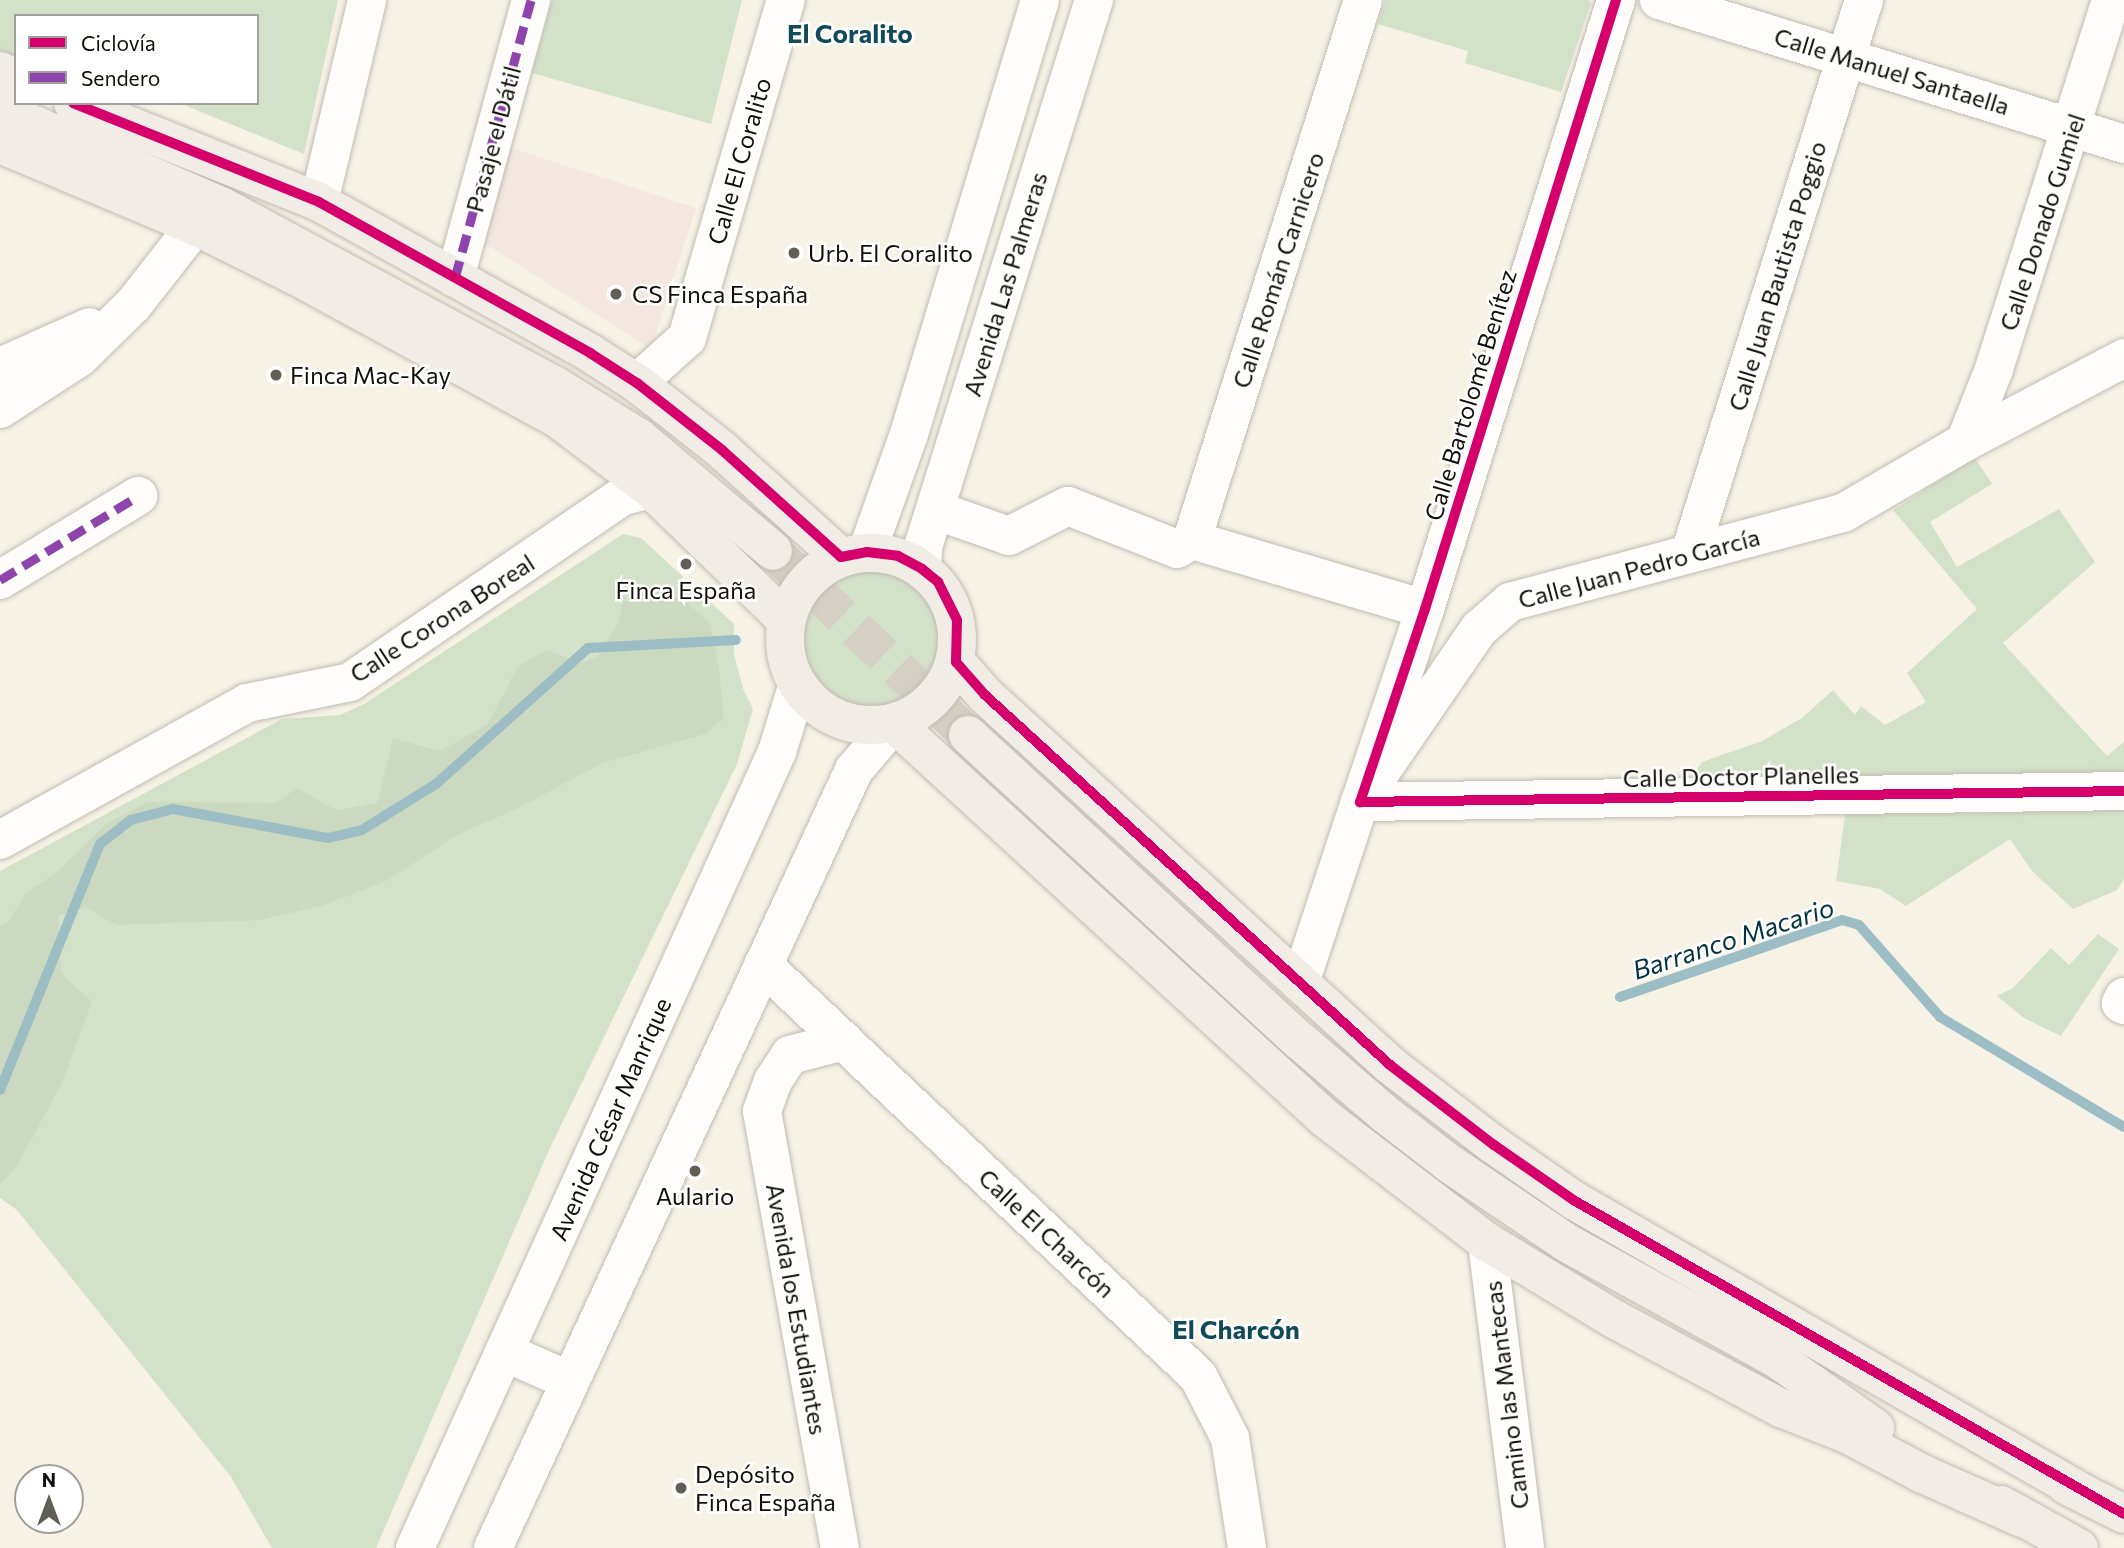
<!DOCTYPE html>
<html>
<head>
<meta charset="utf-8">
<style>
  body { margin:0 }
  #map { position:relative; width:2124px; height:1548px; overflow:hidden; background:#f6f2e6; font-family:Commissioner,sans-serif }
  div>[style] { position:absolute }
  .medical>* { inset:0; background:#f4e7e1 }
  .green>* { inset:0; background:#d4e1c9 }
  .round { border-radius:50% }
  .forest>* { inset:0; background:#ccd9c1 }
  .stream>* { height:10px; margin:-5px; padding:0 5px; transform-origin:5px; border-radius:5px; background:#9cbdc4 }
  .major-tunnel>* { height:38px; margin-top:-19px; transform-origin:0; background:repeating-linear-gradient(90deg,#d4d0c5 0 38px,transparent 0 57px) }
  .roads { filter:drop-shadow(0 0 2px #c0bcb3) drop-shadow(0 0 2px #c0bcb3) }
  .minor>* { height:38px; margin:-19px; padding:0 19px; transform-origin:19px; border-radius:19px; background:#fefdfb }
  .major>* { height:38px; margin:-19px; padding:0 19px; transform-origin:19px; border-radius:19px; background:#f2ece7 }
  .major>.ring { margin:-19px; padding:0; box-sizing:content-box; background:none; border:38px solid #f2ece7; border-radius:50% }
  .quiet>* { height:9px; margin-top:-4.5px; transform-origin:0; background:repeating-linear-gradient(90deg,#8e44ad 0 18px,transparent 0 27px) }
  .cycleway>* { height:10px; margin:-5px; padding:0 5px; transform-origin:5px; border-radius:5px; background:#d6006c }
  .dots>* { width:19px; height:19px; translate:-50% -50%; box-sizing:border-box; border:4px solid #fff; border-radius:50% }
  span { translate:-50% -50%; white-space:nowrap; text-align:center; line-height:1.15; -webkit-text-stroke:5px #fff; paint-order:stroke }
  .street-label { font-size:24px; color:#110f07 }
  .poi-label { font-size:24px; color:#110f07 }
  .left { translate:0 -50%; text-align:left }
  .neighbourhood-label { font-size:26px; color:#134a58; font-weight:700 }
  .water-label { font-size:26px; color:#02333f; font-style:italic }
  .legend { position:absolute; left:14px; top:14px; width:245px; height:91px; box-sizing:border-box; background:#fff; border:2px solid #a09f9c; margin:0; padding:9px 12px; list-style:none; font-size:21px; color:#110f07 }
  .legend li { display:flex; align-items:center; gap:14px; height:35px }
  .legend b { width:35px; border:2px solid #a09f9c }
  .north { position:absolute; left:14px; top:1464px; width:70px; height:70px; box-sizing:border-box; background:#fff; border:2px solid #a09f9c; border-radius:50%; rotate:0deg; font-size:19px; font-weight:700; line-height:28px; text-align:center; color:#110f07 }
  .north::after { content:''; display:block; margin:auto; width:24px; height:32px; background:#615e55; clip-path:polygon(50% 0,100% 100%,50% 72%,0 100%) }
</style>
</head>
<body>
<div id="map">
  <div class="medical">
    <i style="clip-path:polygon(503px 145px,696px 208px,651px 349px,476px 238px)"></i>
  </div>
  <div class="green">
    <i style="clip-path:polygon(0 0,338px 0,304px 154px,179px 103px,257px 103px,257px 16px,16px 16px,16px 65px,0 56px)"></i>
    <i style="clip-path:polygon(552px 0,742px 0,711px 124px,532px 73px)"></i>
    <i style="clip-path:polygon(1385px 0,1589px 0,1591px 3px,1561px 92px,1465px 63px,1468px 51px,1378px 24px)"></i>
    <i style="clip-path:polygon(1975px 458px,1992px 484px,1930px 522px,1957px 567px,2059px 509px,2095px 562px,2003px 643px,2107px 756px,2124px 742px,2124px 776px,1687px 785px,1702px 762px,1762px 741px,1802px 718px,1833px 690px,1855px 715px,1861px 706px,1885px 725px,1926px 702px,1907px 673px,1977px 609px,1893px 510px)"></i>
    <i style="clip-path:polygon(623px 534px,641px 538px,734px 624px,734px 654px,743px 689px,753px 709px,737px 764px,550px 1148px,376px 1548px,272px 1548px,231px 1477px,17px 1210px,0 1198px,0 871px,282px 719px,340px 715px,364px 704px)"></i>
    <i class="round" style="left:802px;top:570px;width:138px;height:138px"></i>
    <i style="clip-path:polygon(1846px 809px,1972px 813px,2124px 810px,2124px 879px,2117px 890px,2073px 909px,2032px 871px,2010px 839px,1906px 906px,1880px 889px,1836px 881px)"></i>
    <i style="clip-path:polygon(2098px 934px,2119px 949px,2061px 1036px,2024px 1018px,1997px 996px,2013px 988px,2051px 948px,2069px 965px)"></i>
  </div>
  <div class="forest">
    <i style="clip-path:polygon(680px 597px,710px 623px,719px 669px,724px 718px,705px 734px,603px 763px,514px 810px,457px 835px,386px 881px,322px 906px,260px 920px,116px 925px,85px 907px,58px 916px,61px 973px,92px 1002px,62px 1083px,18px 1164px,0 1185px,0 925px,8px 922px,25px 894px,59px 870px,105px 825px,148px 802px,276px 803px,297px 788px,336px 810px,377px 803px,393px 738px,440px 751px,488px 724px,518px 666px,548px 650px,581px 663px,597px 657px,618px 623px,623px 601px)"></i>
  </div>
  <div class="stream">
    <i style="left:1620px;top:997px;width:235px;rotate:-19.1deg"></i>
    <i style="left:1842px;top:920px;width:18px;rotate:16deg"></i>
    <i style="left:1859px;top:925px;width:123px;rotate:48.6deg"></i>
    <i style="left:1940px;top:1017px;width:214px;rotate:30.9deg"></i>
    <i style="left:0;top:1090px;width:266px;rotate:-67.9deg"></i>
    <i style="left:100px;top:844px;width:39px;rotate:-38deg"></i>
    <i style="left:131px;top:820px;width:43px;rotate:-14.7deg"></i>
    <i style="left:173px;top:809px;width:158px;rotate:10.6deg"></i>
    <i style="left:328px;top:838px;width:35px;rotate:-13deg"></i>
    <i style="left:362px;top:830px;width:87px;rotate:-31.9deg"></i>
    <i style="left:436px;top:784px;width:204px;rotate:-41.8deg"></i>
    <i style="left:588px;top:648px;width:148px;rotate:-3.1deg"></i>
  </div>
  <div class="major-tunnel">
    <i style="left:773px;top:551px;width:268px;rotate:43.3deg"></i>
  </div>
  <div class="roads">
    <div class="minor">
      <i style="left:1616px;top:0;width:638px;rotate:107.41deg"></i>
      <i style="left:1425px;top:609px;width:204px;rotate:108.6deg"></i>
      <i style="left:1360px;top:802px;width:764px;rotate:-0.82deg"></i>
      <i style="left:1659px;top:0;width:487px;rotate:17.2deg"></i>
      <i style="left:319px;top:202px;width:208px;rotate:-76.6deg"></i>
      <i style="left:455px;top:278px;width:288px;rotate:-74.7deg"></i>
      <i style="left:0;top:367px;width:98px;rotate:-24deg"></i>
      <i style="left:637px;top:383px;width:67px;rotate:-42deg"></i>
      <i style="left:687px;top:338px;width:352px;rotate:-73.7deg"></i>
      <i style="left:0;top:409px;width:95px;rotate:-33deg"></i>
      <i style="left:80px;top:357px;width:74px;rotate:-44.5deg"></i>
      <i style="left:133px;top:305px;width:100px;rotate:-51.9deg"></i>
      <i style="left:1965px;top:442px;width:79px;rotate:-68.3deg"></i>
      <i style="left:1994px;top:369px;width:387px;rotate:-72.4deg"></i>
      <i style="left:935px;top:510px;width:78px;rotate:19.4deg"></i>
      <i style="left:1009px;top:536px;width:66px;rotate:-27deg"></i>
      <i style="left:1068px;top:506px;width:117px;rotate:21.5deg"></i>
      <i style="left:1177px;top:549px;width:17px;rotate:-31deg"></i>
      <i style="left:1192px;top:540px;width:243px;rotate:16.5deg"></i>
      <i style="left:1192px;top:540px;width:566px;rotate:-72.43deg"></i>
      <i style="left:867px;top:552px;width:125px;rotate:-70.4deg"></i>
      <i style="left:909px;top:434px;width:453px;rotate:-73.2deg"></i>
      <i style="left:1690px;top:553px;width:580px;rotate:-72.53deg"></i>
      <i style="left:922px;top:569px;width:22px;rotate:-87deg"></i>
      <i style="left:923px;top:547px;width:573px;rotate:-72.64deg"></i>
      <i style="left:0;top:580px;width:162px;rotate:-31.3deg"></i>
      <i style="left:0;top:840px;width:282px;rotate:-29deg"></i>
      <i style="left:247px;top:703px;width:105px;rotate:-11.5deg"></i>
      <i style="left:350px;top:682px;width:330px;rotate:-34.3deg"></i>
      <i style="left:623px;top:496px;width:29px;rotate:-14deg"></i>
      <i style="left:763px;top:965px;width:598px;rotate:43.38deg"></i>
      <i style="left:1198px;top:1376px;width:70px;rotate:62.7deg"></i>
      <i style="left:1230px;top:1438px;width:111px;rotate:81.2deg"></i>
      <i style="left:1300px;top:983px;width:191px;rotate:-71.7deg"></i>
      <i style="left:1360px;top:802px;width:210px;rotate:-55.5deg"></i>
      <i style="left:1479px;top:629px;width:41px;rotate:-41.1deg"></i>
      <i style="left:1510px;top:602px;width:345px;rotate:-15deg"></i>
      <i style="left:1843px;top:513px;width:141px;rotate:-30.2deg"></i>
      <i style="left:1965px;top:442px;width:180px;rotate:-27.8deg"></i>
      <i style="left:2124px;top:997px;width:7px;rotate:117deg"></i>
      <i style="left:2121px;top:1003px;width:4px;rotate:34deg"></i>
      <i style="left:762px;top:1111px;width:444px;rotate:79.9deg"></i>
      <i style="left:762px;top:1111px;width:32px;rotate:-70deg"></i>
      <i style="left:773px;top:1081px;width:31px;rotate:-57deg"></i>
      <i style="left:790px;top:1055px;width:56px;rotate:-14.5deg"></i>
      <i style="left:1487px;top:1242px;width:308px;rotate:82.9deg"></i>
      <i style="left:504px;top:1352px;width:72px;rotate:23.7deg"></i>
      <i style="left:415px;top:1548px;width:874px;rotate:-65.55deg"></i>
      <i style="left:777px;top:752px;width:68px;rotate:-72.9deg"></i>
      <i style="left:493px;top:1548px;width:858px;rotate:-65.11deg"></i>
      <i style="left:854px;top:770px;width:62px;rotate:-49.6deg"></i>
    </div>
    <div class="major">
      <i style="left:0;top:71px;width:17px;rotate:24deg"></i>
      <i style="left:73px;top:103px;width:265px;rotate:21.9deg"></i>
      <i style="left:319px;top:202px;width:310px;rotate:29.1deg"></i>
      <i style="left:590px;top:353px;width:56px;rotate:32.6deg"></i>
      <i style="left:637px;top:383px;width:108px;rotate:38.2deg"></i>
      <i style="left:722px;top:450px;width:160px;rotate:42deg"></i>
      <i style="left:0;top:110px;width:243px;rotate:23.5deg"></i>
      <i style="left:223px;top:207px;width:376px;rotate:28.3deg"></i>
      <i style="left:554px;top:385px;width:100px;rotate:31.9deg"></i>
      <i style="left:639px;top:438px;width:175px;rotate:40.1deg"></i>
      <i style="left:0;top:144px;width:212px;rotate:22.8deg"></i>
      <i style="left:195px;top:226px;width:115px;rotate:26.3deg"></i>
      <i style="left:298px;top:277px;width:295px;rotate:28.6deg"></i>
      <i style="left:557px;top:418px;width:118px;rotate:37.1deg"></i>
      <i style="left:651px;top:489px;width:188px;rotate:44.1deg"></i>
      <i class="ring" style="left:785px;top:553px;width:134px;height:134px"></i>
      <i style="left:956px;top:662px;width:44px;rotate:48.7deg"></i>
      <i style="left:985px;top:695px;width:549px;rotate:42.41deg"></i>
      <i style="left:1390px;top:1065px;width:131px;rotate:37.6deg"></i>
      <i style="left:1494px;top:1145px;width:98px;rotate:34.7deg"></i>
      <i style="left:1575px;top:1201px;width:592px;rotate:29.9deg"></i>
      <i style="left:894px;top:723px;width:586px;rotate:42.51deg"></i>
      <i style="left:1326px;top:1119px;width:203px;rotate:37.4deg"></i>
      <i style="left:1487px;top:1242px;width:149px;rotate:31.2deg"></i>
      <i style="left:1614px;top:1319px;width:189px;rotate:28.1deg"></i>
      <i style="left:1781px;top:1408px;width:71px;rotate:21.5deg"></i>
      <i style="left:1847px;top:1434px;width:86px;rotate:27.8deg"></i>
      <i style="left:1923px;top:1474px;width:108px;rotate:24deg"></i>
      <i style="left:968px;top:735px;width:450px;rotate:42.7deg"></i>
      <i style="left:1299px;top:1040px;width:113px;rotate:40.7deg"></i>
      <i style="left:1385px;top:1114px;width:82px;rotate:37.6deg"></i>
      <i style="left:1450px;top:1164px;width:141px;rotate:34deg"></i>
      <i style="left:1567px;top:1243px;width:240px;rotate:28.9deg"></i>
      <i style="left:1777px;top:1359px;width:120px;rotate:35.1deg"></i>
      <i style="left:2066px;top:1485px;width:65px;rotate:26.6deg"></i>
      <i style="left:2001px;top:1505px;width:89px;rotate:28.9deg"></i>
    </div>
  </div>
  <div class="quiet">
    <i style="left:455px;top:278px;width:288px;rotate:-74.7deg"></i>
    <i style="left:0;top:580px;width:162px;rotate:-31.3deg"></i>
  </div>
  <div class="cycleway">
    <i style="left:1616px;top:0;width:638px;rotate:107.41deg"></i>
    <i style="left:1425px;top:609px;width:204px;rotate:108.6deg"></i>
    <i style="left:1360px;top:802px;width:764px;rotate:-0.82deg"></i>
    <i style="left:73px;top:103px;width:265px;rotate:21.9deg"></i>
    <i style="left:319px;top:202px;width:310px;rotate:29.1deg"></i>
    <i style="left:590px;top:353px;width:56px;rotate:32.6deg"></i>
    <i style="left:637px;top:383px;width:108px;rotate:38.2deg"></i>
    <i style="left:722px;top:450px;width:160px;rotate:42deg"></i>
    <i style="left:841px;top:557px;width:26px;rotate:-11deg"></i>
    <i style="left:867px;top:552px;width:31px;rotate:7deg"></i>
    <i style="left:898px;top:556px;width:27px;rotate:28deg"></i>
    <i style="left:922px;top:569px;width:21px;rotate:39deg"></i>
    <i style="left:938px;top:582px;width:42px;rotate:63.4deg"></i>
    <i style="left:957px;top:620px;width:42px;rotate:91.4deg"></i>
    <i style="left:956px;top:662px;width:44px;rotate:48.7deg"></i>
    <i style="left:985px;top:695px;width:549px;rotate:42.41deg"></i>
    <i style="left:1390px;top:1065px;width:131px;rotate:37.6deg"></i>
    <i style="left:1494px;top:1145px;width:98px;rotate:34.7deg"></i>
    <i style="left:1575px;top:1201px;width:632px;rotate:29.69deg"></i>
  </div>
  <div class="dots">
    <i style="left:794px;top:253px;background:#615e55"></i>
    <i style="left:616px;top:294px;background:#615e55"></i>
    <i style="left:276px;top:375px;background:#615e55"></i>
    <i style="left:686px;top:564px;background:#615e55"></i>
    <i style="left:695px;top:1171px;background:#615e55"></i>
    <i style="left:681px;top:1488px;background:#615e55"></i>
  </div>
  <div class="street-label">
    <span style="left:1892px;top:71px;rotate:17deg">Calle Manuel Santaella</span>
    <span style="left:493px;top:139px;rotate:-75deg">Pasaje el Dátil</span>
    <span style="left:739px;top:161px;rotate:-74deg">Calle El Coralito</span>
    <span style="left:2042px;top:222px;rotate:-72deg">Calle Donado Gumiel</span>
    <span style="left:1278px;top:270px;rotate:-72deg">Calle Román Carnicero</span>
    <span style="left:1777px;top:276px;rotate:-73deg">Calle Juan Bautista Poggio</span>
    <span style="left:1005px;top:284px;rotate:-73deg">Avenida Las Palmeras</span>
    <span style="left:1470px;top:395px;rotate:-73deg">Calle Bartolomé Benítez</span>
    <span style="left:1639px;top:568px;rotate:-15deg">Calle Juan Pedro García</span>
    <span style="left:442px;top:618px;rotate:-33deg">Calle Corona Boreal</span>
    <span style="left:1741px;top:776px;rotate:-1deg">Calle Doctor Planelles</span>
    <span style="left:610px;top:1119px;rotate:-66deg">Avenida César Manrique</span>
    <span style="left:1047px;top:1233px;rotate:43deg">Calle El Charcón</span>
    <span style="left:797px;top:1309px;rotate:80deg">Avenida los Estudiantes</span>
    <span style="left:1506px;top:1395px;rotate:-97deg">Camino las Mantecas</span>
  </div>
  <div class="poi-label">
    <span class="left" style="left:808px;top:253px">Urb. El Coralito</span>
    <span class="left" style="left:632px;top:294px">CS Finca España</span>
    <span class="left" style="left:290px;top:375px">Finca Mac-Kay</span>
    <span style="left:686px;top:590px">Finca España</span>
    <span style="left:695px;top:1196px">Aulario</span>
    <span class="left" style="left:695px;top:1488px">Depósito<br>Finca España</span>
  </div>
  <div class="neighbourhood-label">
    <span style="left:850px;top:33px">El Coralito</span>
    <span style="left:1236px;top:1329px">El Charcón</span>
  </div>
  <div class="water-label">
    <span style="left:1733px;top:938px;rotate:-18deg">Barranco Macario</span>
  </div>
  <ul class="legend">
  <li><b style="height:9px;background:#d6006c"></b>Ciclovía</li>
  <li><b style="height:9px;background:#8e44ad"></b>Sendero</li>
  </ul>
  <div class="north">N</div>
</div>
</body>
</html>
